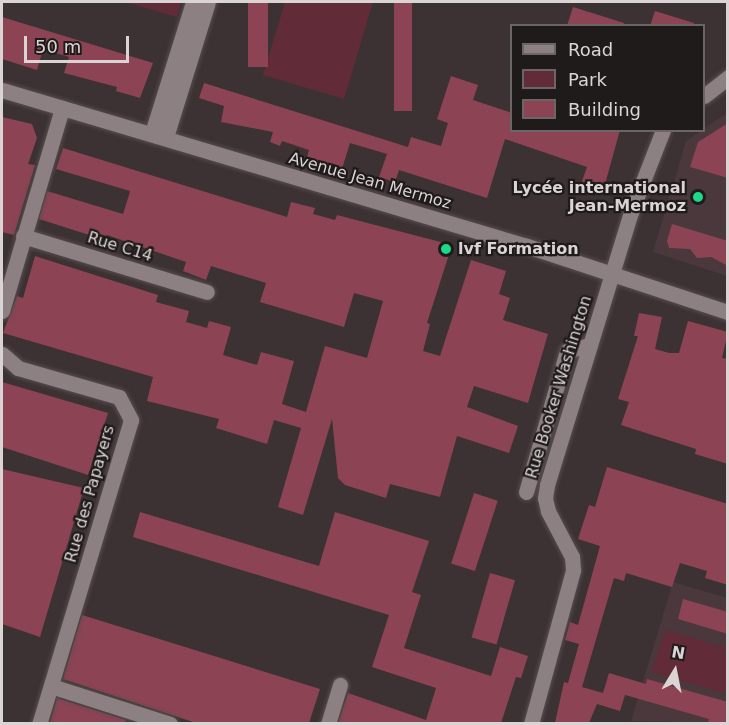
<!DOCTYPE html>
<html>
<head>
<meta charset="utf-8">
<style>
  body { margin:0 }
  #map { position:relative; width:729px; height:725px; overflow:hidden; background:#3c3133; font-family:"DejaVu Sans",sans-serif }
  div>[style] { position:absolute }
  .built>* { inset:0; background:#4a383c }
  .green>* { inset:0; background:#622b38 }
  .building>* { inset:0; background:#8c4454; transform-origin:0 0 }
  .roads { filter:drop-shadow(0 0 2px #574d4f) drop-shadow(0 0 2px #574d4f) }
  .minor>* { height:15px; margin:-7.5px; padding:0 7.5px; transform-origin:7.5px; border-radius:7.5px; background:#8d8082 }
  .dots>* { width:16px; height:16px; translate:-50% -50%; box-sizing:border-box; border:3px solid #201b1b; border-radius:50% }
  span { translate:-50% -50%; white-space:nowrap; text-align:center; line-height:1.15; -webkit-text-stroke:4.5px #201b1b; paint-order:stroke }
  .street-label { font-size:16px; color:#dbd4d5 }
  .poi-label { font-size:16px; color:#dbd4d5; font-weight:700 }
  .right { translate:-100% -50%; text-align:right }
  .left { translate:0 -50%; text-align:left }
  .frame { position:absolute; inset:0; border:3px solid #dbd4d5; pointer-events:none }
  .legend { position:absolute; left:510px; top:24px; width:195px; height:108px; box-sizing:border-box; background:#201b1b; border:2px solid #6b6565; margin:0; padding:8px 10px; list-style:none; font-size:18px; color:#dbd4d5 }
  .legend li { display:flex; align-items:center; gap:12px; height:30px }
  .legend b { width:30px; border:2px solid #6b6565 }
  .north { position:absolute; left:645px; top:641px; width:60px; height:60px; -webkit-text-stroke:4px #201b1b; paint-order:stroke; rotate:10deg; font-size:16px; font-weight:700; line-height:24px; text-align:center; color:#dbd4d5 }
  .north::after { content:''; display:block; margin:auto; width:21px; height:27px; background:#dbd4d5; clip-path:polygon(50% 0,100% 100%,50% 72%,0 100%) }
  .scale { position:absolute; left:24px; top:36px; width:105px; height:27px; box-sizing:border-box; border:3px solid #dbd4d5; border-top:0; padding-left:8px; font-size:18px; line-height:21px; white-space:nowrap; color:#dbd4d5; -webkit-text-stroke:4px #201b1b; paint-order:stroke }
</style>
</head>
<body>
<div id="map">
  <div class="built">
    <i style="clip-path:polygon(727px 113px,727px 276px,653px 252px,686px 141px)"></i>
    <i style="clip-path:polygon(673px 582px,727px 598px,727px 723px,631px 721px)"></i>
  </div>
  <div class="green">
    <i style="clip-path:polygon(125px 2px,181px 2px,177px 17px)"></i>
    <i style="clip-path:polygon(285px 2px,373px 2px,344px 99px,263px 75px)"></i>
    <i style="clip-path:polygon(665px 630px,727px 648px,727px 694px,652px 672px)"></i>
  </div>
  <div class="building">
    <i style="left:248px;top:2px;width:20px;height:65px"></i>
    <i style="left:394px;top:2px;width:18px;height:109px"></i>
    <i style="clip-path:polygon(573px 7px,624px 23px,623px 26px,567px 26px)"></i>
    <i style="clip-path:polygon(655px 11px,694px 23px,693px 26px,650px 26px)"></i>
    <i style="clip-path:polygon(2px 17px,153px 63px,140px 98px,116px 91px,117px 87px,64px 73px,69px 57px,43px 49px,37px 70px,2px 59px)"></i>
    <i style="clip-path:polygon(451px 76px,478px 85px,473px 100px,512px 113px,512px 130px,620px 130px,602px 195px,580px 187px,587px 167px,505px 139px,487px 198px,399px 170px,395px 182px,379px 177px,387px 154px,350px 143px,341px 172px,306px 161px,309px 150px,282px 141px,280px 146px,270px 142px,273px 132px,221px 122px,224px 106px,199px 98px,204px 83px,408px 147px,411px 137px,441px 146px,448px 123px,437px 119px)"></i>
    <i style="clip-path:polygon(2px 117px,32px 124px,37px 138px,28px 164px,35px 165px,14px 235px,2px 232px)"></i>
    <i style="clip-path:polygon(728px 123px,728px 178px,690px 167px,698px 142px)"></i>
    <i style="clip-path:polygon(63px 148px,287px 217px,291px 202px,315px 208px,313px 214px,335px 220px,337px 215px,452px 245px,427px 323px,430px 324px,423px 351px,440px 356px,471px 260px,506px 271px,499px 294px,510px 298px,503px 320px,548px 334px,536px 375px,528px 403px,474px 386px,467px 407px,518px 426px,509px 453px,457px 436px,440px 497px,390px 484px,386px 498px,345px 485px,338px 478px,332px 419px,303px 515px,278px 507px,301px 428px,274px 420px,267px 444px,216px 428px,219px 419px,147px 401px,153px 377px,3px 333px,17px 296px,23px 298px,35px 256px,158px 295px,156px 302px,189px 311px,186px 322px,207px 328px,209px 321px,231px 327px,223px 355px,257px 365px,261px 352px,294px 361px,282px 404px,306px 412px,325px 346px,367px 358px,383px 301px,354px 293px,344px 327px,260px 302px,266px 283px,211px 266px,206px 280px,183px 271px,186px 262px,107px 235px,105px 240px,39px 219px,47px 191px,123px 214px,129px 195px,130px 191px,56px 169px)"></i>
    <i style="clip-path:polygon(672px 224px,728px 241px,728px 266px,711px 257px,697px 258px,690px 249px,669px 248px,667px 241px)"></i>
    <i style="clip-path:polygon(639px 313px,662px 317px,655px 349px,669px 353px,679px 353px,688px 321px,728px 332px,722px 358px,728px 359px,728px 464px,695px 454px,696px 449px,621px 425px,629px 402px,618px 399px,638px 336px,634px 336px)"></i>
    <i style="clip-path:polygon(2px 382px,108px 413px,88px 475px,2px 447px)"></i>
    <i style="clip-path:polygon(607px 467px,728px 504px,728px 585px,705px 578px,707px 571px,680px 563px,672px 587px,626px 573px,624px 581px,614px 578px,582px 687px,603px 693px,609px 673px,646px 684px,647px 679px,728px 702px,728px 723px,708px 723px,709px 719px,625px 695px,620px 711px,597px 704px,589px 723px,555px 723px,564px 682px,568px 683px,579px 644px,565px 640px,570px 622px,578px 625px,600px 546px,578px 539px,589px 505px,595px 507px)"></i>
    <i style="clip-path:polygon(2px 469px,84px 488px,40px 637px,2px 624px)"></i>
    <i style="left:474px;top:493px;width:25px;height:74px;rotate:18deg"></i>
    <i style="clip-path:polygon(140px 512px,319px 566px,335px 512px,429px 541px,412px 592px,421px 595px,404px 648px,491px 676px,500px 647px,528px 656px,521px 678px,516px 677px,501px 723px,338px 723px,348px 693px,426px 720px,436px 688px,372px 667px,389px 615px,133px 537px)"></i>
    <i style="left:490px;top:573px;width:26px;height:67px;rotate:16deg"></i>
    <i style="clip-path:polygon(683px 599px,728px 612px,728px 634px,678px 619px)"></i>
    <i style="clip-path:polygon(82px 615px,320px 689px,309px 723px,196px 723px,63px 679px)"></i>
    <i style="clip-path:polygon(57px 698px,126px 720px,125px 723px,50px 723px)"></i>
  </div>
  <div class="roads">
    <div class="minor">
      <i style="left:2px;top:90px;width:548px;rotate:16.55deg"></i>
      <i style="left:527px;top:246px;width:212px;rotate:18.2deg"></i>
      <i style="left:704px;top:96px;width:31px;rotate:-38deg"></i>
      <i style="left:152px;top:133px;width:137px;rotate:-72.6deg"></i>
      <i style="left:166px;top:137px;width:141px;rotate:-72.7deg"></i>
      <i style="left:23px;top:236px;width:192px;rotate:16.9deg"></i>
      <i style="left:2px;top:311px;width:212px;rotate:-73.5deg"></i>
      <i style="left:2px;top:354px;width:21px;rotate:41deg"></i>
      <i style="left:18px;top:368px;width:105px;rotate:16deg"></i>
      <i style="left:119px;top:397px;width:26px;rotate:62deg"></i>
      <i style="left:131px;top:420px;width:318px;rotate:106.8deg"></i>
      <i style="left:526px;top:492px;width:147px;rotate:-73.8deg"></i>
      <i style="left:567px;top:351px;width:24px;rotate:-15deg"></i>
      <i style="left:51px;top:686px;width:125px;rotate:17.7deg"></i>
      <i style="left:328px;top:724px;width:41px;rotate:-72.9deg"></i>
      <i style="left:531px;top:724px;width:160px;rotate:-74.7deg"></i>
      <i style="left:573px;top:570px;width:13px;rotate:-94deg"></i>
      <i style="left:572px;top:557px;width:52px;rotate:-117.6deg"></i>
      <i style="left:548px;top:511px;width:13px;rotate:-103deg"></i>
      <i style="left:545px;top:498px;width:13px;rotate:-81deg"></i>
      <i style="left:547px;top:485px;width:286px;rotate:-72.9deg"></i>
      <i style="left:631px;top:212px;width:88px;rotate:-68.7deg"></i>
    </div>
  </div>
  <div class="dots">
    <i style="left:698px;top:197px;background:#1dd888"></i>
    <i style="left:446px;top:249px;background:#1dd888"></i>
  </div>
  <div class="street-label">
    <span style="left:370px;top:181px;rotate:16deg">Avenue Jean Mermoz</span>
    <span style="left:120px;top:247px;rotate:17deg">Rue C14</span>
    <span style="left:559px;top:387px;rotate:-73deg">Rue Booker Washington</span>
    <span style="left:90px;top:494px;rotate:-74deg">Rue des Papayers</span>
  </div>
  <div class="poi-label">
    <span class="right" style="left:686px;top:197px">Lycée international<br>Jean-Mermoz</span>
    <span class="left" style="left:458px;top:249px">lvf Formation</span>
  </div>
  <div class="frame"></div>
  <ul class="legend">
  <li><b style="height:8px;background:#8d8082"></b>Road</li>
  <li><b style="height:16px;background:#622b38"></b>Park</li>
  <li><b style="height:16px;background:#8c4454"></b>Building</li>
  </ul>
  <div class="north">N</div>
  <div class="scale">50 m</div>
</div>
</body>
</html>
